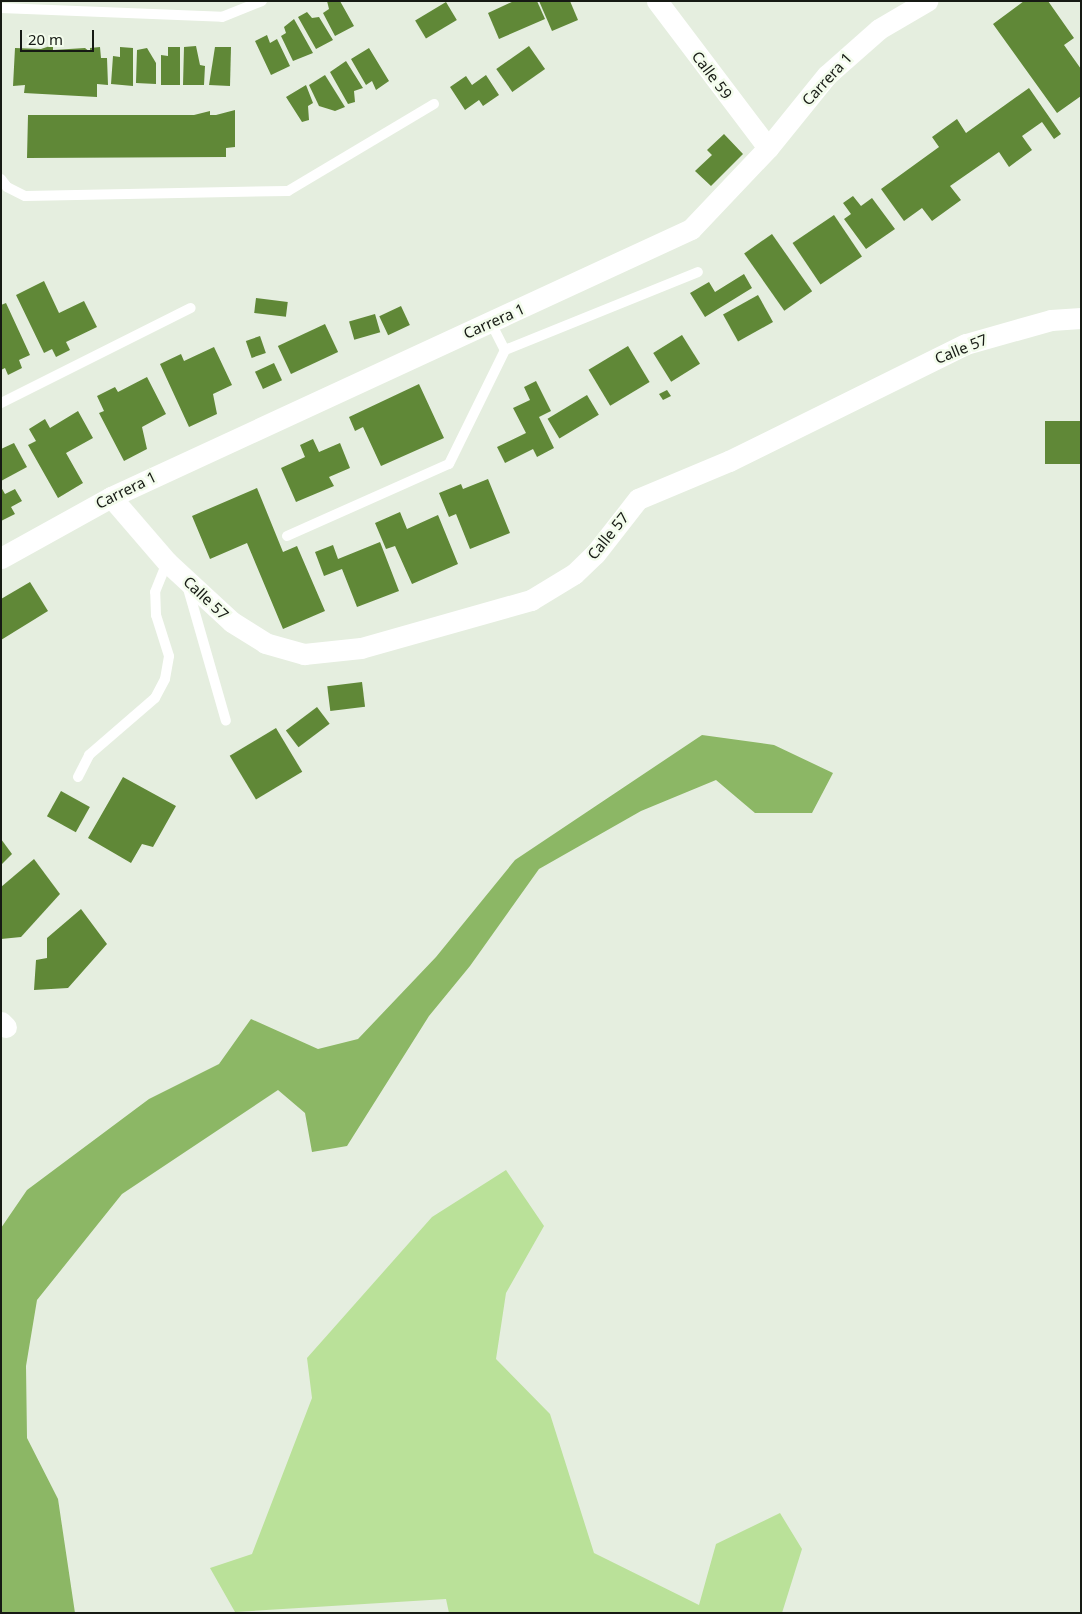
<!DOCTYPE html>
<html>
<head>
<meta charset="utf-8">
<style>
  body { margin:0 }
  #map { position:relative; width:1082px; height:1614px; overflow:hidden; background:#e5eedf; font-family:"Noto Sans",sans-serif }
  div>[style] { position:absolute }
  .green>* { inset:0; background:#bae199 }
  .forest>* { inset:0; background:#8cb765 }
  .building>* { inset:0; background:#608837; transform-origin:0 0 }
  .lane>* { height:10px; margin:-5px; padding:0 5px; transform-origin:5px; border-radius:5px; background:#fff }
  .street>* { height:21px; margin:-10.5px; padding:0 10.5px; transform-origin:10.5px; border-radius:10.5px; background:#fff }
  span { translate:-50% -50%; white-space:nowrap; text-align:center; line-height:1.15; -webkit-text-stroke:5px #f3fcec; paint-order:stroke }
  .street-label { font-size:15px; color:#161a14 }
  .frame { position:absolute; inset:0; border:2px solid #161a14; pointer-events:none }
  .scale { position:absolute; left:20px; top:30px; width:74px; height:22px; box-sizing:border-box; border:2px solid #161a14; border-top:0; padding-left:6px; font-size:15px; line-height:18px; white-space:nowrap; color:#161a14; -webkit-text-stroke:4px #f3fcec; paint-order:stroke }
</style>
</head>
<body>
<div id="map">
  <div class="green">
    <i style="clip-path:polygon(506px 1170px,544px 1226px,506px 1293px,496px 1359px,550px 1414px,594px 1553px,699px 1605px,716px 1544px,780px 1513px,802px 1549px,782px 1613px,449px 1613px,446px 1599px,235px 1612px,210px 1568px,252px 1554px,312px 1398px,307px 1358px,432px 1217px)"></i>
  </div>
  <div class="forest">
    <i style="clip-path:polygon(702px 735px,774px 745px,833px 773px,812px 813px,755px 813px,716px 780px,641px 811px,539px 869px,470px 966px,429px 1016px,347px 1146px,312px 1152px,305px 1113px,278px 1090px,122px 1194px,37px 1300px,26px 1366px,27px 1438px,58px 1499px,75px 1613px,1px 1613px,1px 1228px,27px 1190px,149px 1099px,219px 1064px,251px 1019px,318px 1049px,358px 1039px,436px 957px,515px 860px)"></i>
  </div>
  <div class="building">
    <i style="clip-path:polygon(327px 1px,340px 1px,354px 26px,335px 36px,323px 13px,329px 9px)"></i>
    <i style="clip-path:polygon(514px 1px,537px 1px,545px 19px,499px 39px,488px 13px)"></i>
    <i style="clip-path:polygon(539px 1px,570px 1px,578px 20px,552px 31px)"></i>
    <i style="clip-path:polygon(1024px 1px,1048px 1px,1074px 38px,1064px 45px,1081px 69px,1081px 96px,1057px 113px,993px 24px)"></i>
    <i style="left:446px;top:2px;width:21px;height:36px;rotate:59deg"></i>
    <i style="clip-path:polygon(307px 12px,312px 18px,319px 17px,333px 40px,316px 49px,298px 17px)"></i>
    <i style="clip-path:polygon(294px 19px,313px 53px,293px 61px,281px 36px,286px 33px,284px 27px)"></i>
    <i style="clip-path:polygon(267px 35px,270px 43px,277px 39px,290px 66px,271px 75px,255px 41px)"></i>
    <i style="clip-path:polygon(53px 45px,53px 50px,85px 48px,90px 52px,90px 48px,100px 47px,101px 58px,107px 58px,108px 85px,97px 84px,97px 97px,24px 93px,25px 85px,13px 86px,15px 48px,41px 49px)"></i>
    <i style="clip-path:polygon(196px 46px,200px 65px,205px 66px,204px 85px,183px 85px,184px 47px)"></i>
    <i style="left:529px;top:46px;width:28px;height:40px;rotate:55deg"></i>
    <i style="clip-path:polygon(120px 47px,133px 48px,133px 86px,111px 84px,113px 56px,120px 57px)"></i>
    <i style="clip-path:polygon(168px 47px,180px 47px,180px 85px,161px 85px,161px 55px,168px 56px)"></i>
    <i style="clip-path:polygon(215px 47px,231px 47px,230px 86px,209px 85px)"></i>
    <i style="clip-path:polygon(147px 48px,156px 63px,156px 84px,136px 83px,137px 50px)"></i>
    <i style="clip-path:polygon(369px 48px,389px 81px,376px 90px,372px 81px,366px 85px,351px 59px)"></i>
    <i style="clip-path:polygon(346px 61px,363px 88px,354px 91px,355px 102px,348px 104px,330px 72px)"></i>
    <i style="clip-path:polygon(325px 75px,345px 107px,335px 111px,319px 106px,309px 85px)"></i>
    <i style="clip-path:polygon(486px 75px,499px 95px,483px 106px,479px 100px,465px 110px,450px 87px,466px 76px,472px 85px)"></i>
    <i style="clip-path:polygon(306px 85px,313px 103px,308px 106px,309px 120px,302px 122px,286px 97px)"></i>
    <i style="clip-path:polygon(1029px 88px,1061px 134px,1054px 139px,1042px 122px,1022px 136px,1032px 150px,1009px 167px,999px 152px,950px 186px,961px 200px,932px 221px,922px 208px,904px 221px,881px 189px,939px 147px,932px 137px,957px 119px,966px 133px)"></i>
    <i style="clip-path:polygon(235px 110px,235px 147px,226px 148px,226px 157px,27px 158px,28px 115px,194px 115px,210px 111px,210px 115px,216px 115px)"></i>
    <i style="clip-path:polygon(724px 134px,743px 154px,711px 186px,695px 171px,712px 155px,707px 150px)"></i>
    <i style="clip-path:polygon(853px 196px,861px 206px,872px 198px,895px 229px,866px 249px,844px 219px,851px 214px,843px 203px)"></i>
    <i style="left:834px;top:215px;width:50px;height:50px;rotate:56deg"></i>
    <i style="left:772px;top:234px;width:70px;height:34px;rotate:55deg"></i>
    <i style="clip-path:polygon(744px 274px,752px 288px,705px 317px,690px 293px,709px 282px,715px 292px)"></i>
    <i style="clip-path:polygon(44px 281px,59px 313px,84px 301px,97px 327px,66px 342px,70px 350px,56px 357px,52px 349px,44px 353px,16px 295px)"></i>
    <i style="left:758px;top:295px;width:31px;height:40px;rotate:61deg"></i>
    <i style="left:256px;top:298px;width:32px;height:15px;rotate:7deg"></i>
    <i style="clip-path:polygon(6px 303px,30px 355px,19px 360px,22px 368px,8px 375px,5px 368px,1px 370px,1px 305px)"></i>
    <i style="left:401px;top:306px;width:21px;height:24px;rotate:65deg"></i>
    <i style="left:375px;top:314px;width:19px;height:27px;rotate:74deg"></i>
    <i style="left:325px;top:324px;width:31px;height:52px;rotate:65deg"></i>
    <i style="left:682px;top:335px;width:34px;height:34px;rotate:58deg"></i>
    <i style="left:260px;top:336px;width:18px;height:15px;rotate:71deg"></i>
    <i style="left:628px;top:346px;width:42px;height:46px;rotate:59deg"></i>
    <i style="clip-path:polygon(214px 347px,232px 385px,213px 394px,217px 414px,189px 427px,160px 364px,181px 354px,184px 361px)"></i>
    <i style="left:274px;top:363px;width:19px;height:21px;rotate:65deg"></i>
    <i style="clip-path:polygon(147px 377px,166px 414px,142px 427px,147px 449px,124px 461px,99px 413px,104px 411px,97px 396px,115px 387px,118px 392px)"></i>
    <i style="clip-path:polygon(536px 381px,551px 411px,539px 417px,554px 448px,537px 457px,533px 449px,505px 463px,497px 447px,526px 433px,513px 408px,530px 400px,524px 387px)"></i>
    <i style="clip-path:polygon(419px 384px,444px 438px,381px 466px,363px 427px,355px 431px,349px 417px)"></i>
    <i style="clip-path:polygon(667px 390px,671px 396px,663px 400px,659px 394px)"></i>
    <i style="left:587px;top:395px;width:23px;height:46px;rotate:59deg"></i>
    <i style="clip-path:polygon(78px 411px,93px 438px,66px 453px,83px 483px,58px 498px,28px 445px,36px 441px,29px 429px,45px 419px,50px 428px)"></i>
    <i style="left:1081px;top:421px;width:43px;height:36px;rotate:90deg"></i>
    <i style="clip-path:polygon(313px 439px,319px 452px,340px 443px,350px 468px,329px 477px,334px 486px,296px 502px,281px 468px,305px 457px,300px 445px)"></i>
    <i style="clip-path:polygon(14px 443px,27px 467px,1px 481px,1px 449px)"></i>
    <i style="clip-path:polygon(488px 479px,510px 533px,470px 549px,456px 514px,449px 517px,439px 493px,461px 484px,463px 489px)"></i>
    <i style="clip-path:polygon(1px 487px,5px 494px,15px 489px,22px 501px,11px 507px,15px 514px,1px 521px)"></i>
    <i style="clip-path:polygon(257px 488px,283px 552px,297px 546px,325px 611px,283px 629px,247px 543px,210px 559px,192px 516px)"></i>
    <i style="clip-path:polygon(400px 512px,407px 529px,438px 515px,458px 564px,412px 584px,395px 546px,386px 549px,375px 523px)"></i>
    <i style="clip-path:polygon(380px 542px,399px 591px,357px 607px,342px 569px,324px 576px,315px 552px,333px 545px,338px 559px)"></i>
    <i style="clip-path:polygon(30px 582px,48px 611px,1px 640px,1px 599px)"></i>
    <i style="left:362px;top:682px;width:25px;height:35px;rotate:83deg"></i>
    <i style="left:317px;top:707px;width:21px;height:39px;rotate:53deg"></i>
    <i style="left:276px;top:728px;width:51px;height:54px;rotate:59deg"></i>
    <i style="clip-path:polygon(123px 777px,176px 806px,153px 847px,142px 844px,131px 863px,88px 838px)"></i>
    <i style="left:61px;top:791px;width:33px;height:29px;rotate:29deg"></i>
    <i style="clip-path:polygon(1px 839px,12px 854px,1px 865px)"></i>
    <i style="clip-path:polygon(34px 859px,60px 894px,21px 937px,1px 939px,1px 887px)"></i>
    <i style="clip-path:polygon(81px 909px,107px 944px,68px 988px,34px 990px,36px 960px,47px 958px,47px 938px)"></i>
  </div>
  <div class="lane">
    <i style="left:1px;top:8px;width:221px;rotate:2.3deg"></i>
    <i style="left:222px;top:17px;width:43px;rotate:-21.8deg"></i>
    <i style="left:1px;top:179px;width:10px;rotate:53deg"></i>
    <i style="left:7px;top:187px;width:20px;rotate:27deg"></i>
    <i style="left:25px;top:196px;width:263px;rotate:-1.1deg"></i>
    <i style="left:288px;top:191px;width:170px;rotate:-30.8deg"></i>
    <i style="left:491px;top:323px;width:30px;rotate:63deg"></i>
    <i style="left:1px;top:403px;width:212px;rotate:-26.6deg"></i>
    <i style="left:287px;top:536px;width:177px;rotate:-24deg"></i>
    <i style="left:449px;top:464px;width:127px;rotate:-63.8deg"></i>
    <i style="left:505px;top:350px;width:208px;rotate:-22deg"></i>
    <i style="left:187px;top:585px;width:141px;rotate:74deg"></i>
    <i style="left:78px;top:777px;width:25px;rotate:-63deg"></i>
    <i style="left:89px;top:755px;width:87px;rotate:-40.8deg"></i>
    <i style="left:155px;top:698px;width:21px;rotate:-62deg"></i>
    <i style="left:165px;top:679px;width:23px;rotate:-80deg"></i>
    <i style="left:169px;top:656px;width:43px;rotate:-107.6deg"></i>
    <i style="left:156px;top:615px;width:23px;rotate:-92deg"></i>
    <i style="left:155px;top:592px;width:32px;rotate:-68deg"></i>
  </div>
  <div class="street">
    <i style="left:657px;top:1px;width:184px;rotate:52.9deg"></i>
    <i style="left:111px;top:497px;width:86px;rotate:49.3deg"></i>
    <i style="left:167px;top:562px;width:88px;rotate:42.7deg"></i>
    <i style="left:232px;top:622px;width:39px;rotate:32deg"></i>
    <i style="left:265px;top:643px;width:41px;rotate:15.8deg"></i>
    <i style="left:304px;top:654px;width:57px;rotate:-6deg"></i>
    <i style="left:361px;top:648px;width:177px;rotate:-15.8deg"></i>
    <i style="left:531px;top:600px;width:50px;rotate:-31.2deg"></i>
    <i style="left:574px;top:574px;width:29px;rotate:-44deg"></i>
    <i style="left:595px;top:554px;width:70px;rotate:-52deg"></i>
    <i style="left:638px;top:499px;width:99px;rotate:-22.7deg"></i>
    <i style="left:729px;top:461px;width:264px;rotate:-26.3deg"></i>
    <i style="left:966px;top:344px;width:88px;rotate:-15.8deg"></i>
    <i style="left:1051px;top:320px;width:30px;rotate:-4deg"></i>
    <i style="left:1px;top:558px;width:126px;rotate:-29deg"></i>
    <i style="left:111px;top:497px;width:639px;rotate:-24.8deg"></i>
    <i style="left:691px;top:229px;width:112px;rotate:-46.5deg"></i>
    <i style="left:768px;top:148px;width:94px;rotate:-51.1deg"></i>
    <i style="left:827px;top:75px;width:69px;rotate:-41.5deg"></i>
    <i style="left:879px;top:29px;width:56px;rotate:-30.3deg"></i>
    <i style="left:1px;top:1022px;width:7px;rotate:45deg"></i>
  </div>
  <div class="street-label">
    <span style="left:712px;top:75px;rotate:53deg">Calle 59</span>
    <span style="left:827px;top:79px;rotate:-47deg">Carrera 1</span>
    <span style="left:494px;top:321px;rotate:-24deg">Carrera 1</span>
    <span style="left:961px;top:349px;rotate:-22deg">Calle 57</span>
    <span style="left:126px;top:490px;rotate:-26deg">Carrera 1</span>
    <span style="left:608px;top:536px;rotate:-51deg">Calle 57</span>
    <span style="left:206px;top:598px;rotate:43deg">Calle 57</span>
  </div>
  <div class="frame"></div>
  <div class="scale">20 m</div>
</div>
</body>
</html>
